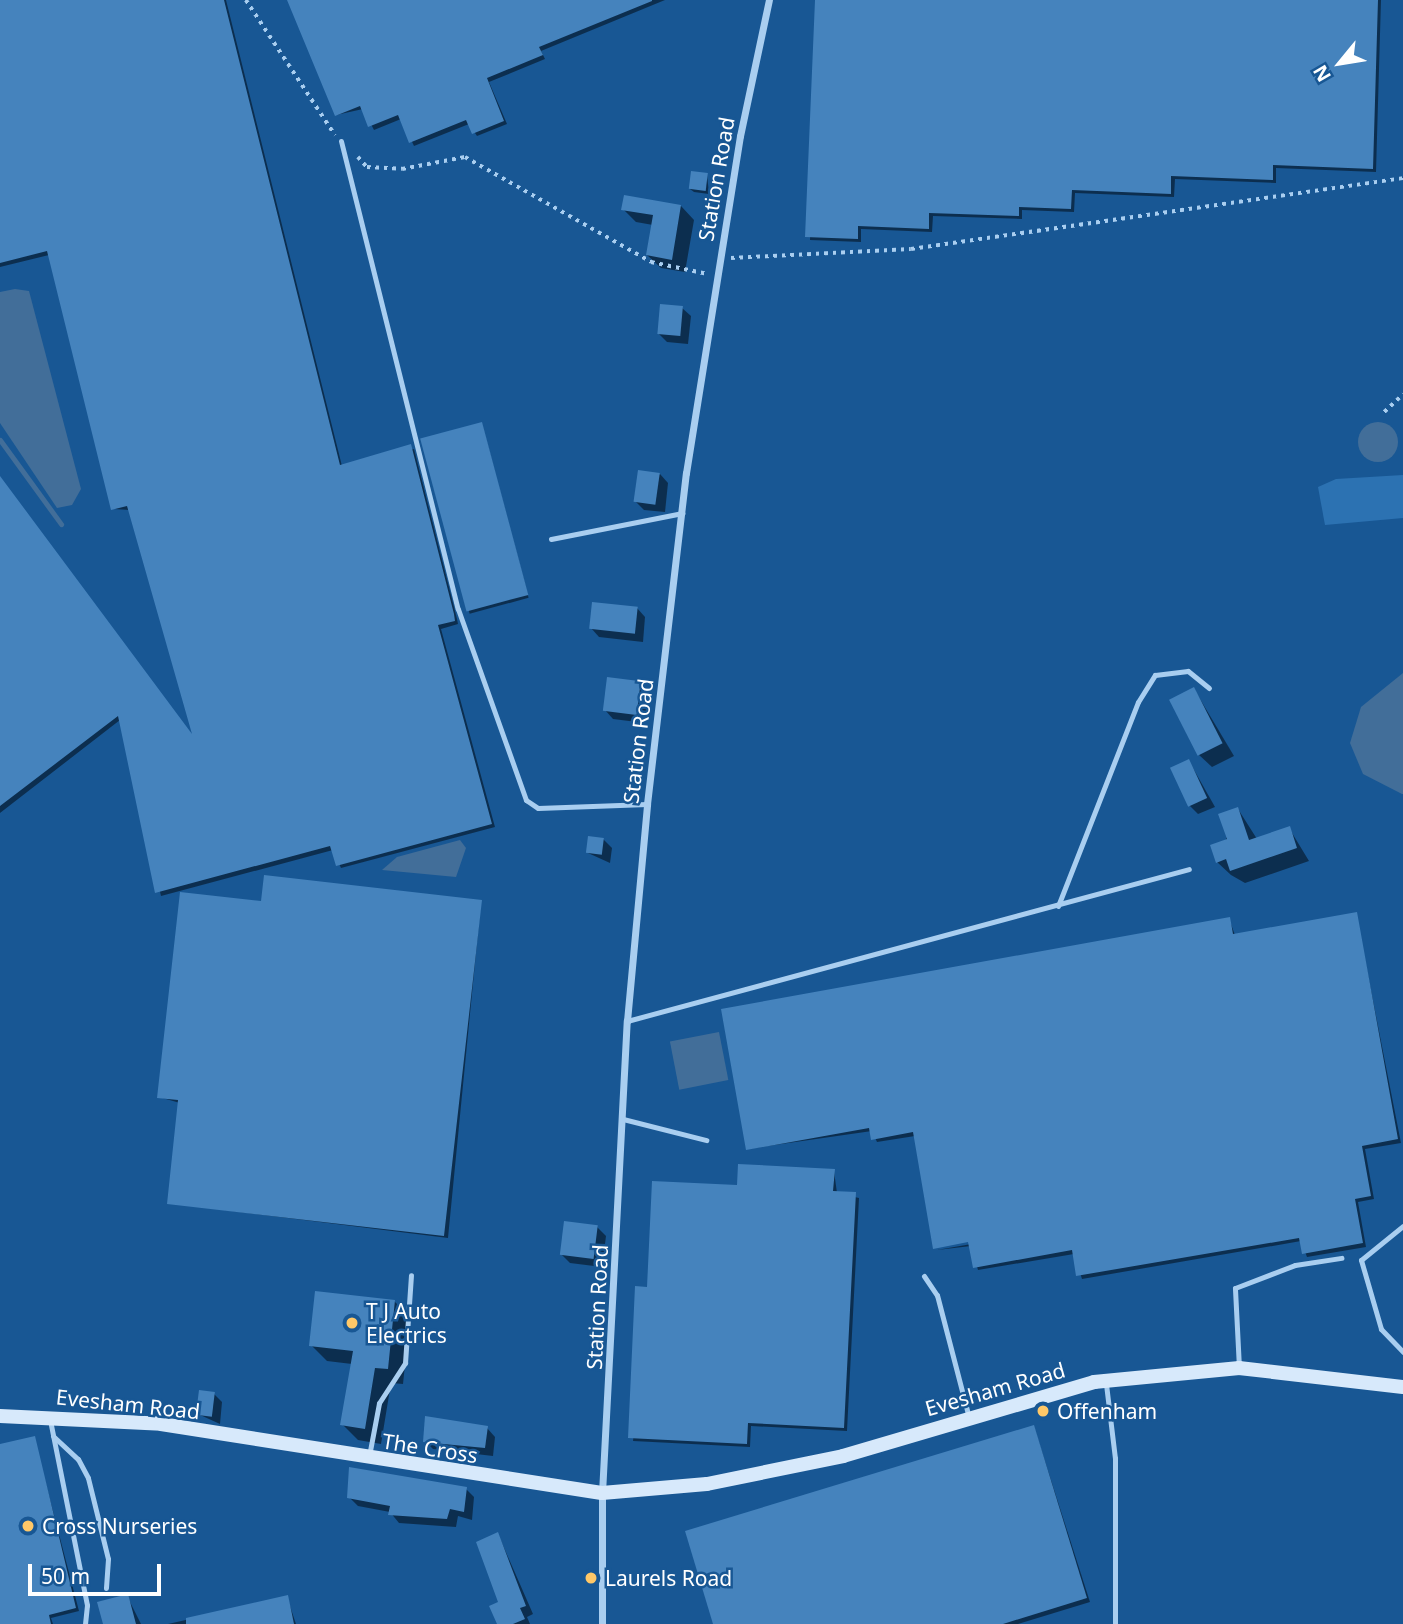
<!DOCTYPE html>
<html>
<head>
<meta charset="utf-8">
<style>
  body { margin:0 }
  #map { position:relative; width:1403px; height:1624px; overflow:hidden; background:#185794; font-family:"Noto Sans",sans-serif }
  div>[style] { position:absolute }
  .green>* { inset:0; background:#2c72b2 }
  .water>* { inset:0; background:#426e99; transform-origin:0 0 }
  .round { border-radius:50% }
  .shadow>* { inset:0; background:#0007; transform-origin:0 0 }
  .stream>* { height:5px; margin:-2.5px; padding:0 2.5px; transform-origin:2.5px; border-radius:2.5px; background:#426e99 }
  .building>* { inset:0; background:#4583bd; transform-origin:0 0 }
  .path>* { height:3.5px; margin-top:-1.75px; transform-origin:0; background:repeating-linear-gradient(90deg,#a9cef0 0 3.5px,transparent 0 8.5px) }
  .service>* { height:5px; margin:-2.5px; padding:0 2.5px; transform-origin:2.5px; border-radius:2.5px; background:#a9cef0 }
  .minor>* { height:7px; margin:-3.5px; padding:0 3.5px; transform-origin:3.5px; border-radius:3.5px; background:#a9cef0 }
  .secondary>* { height:14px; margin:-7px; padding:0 7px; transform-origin:7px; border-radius:7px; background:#d7e9fb }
  .dots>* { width:19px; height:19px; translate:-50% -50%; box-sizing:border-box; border:4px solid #185794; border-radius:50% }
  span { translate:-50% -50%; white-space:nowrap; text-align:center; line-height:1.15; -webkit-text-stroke:5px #185794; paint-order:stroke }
  .street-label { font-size:21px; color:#fff }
  .poi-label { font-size:21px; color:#fff }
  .left { translate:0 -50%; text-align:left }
  .north { position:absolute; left:1305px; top:28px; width:70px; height:70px; -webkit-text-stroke:5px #185794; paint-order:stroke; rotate:240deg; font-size:19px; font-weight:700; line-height:28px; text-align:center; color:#fff }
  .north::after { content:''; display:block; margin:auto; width:24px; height:32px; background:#fff; clip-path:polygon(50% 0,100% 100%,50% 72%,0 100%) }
  .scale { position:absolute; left:28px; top:1564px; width:133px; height:32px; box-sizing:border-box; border:4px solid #fff; border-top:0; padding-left:9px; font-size:21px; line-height:24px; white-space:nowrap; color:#fff; -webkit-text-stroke:5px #185794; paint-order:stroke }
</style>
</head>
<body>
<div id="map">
  <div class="green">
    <i style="clip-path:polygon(1403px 475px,1403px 518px,1325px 525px,1318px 487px,1336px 479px)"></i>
  </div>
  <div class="water">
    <i style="clip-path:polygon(15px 289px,29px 291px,81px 489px,72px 505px,57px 508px,0 423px,0 292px)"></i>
    <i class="round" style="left:1358px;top:422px;width:40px;height:40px"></i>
    <i style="clip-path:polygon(1403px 673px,1403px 794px,1402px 794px,1363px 774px,1350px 743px,1361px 707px)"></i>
    <i style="clip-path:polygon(460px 840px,466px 848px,456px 877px,382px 870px,397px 857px)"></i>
    <i style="left:719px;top:1032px;width:49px;height:50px;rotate:79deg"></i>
  </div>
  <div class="shadow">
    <i style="clip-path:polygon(226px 0,342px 466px,414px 449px,457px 619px,458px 624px,441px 629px,495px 827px,341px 868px,333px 850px,161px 896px,120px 720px,0 813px,0 482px,195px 739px,130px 510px,113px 509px,49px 255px,0 267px,0 1px)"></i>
    <i style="clip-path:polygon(289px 0,665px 0,541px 51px,545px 59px,489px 82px,507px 124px,477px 136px,469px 124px,414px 146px,401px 119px,374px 130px,363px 109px,336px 115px)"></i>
    <i style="clip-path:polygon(817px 0,1381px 0,1376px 172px,1276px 168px,1276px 183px,1175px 179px,1174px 197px,1075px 193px,1074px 212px,1022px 210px,1022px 219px,933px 216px,932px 232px,861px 229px,861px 242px,810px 240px)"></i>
    <i style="clip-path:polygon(707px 174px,709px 194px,694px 192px,690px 189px)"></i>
    <i style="clip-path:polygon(681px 206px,694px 220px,685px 272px,661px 268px,647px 255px,653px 225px,636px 222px,623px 209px)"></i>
    <i style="clip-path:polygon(682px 308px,691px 316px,688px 344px,667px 342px,658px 333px)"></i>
    <i style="left:482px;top:424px;width:180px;height:61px;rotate:75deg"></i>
    <i style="clip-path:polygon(660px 474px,668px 483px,665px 512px,644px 510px,635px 501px)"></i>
    <i style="clip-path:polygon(637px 608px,645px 617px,643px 642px,599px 637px,591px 628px)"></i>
    <i style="clip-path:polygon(640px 682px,649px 691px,645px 723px,613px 719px,605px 710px)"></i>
    <i style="clip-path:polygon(1194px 689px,1234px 756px,1212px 767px,1198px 754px)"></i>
    <i style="clip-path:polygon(1189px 761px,1215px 807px,1198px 814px,1190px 806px)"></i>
    <i style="clip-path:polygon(1238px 809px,1257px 839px,1289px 828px,1309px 861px,1245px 883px,1231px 875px,1217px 862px)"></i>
    <i style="clip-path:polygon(603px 839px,612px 848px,610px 863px,588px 853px)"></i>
    <i style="clip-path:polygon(481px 902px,448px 1238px,169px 1203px,180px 1103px,159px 1097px)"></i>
    <i style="clip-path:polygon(1356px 914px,1401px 1143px,1365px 1149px,1374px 1199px,1358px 1202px,1366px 1247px,1307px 1257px,1301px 1241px,1082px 1279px,1074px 1254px,978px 1270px,971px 1246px,937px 1250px,977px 1243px,915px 1136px,877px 1142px,872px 1131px,747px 1149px,1229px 919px,1235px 935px)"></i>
    <i style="clip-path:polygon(834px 1171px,837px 1193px,859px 1198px,847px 1431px,751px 1426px,750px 1447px,633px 1441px,648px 1289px,739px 1187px)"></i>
    <i style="clip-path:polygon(597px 1227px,606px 1236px,602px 1267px,570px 1263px,562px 1255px)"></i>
    <i style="clip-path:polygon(394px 1301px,410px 1317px,403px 1384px,391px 1383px,381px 1444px,358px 1440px,342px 1424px,352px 1364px,327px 1361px,311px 1345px)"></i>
    <i style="clip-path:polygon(214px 1394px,222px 1402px,220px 1424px,198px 1414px)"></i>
    <i style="clip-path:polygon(1034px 1427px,1090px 1602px,1018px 1624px,715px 1624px)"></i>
    <i style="clip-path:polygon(487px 1428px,495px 1437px,493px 1456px,433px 1449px,425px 1441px)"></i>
    <i style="clip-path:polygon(34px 1438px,79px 1611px,51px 1618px,53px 1624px,0 1624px,0 1446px)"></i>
    <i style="clip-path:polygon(466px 1489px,474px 1497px,472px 1520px,458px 1516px,456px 1527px,399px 1523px,390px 1512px,358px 1506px,349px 1497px)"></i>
    <i style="clip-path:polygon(498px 1534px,533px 1614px,527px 1617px,530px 1624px,498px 1624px)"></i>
    <i style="clip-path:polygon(127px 1596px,141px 1624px,110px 1624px)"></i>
    <i style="clip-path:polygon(287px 1597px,296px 1624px,168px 1624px)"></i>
  </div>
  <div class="stream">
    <i style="left:0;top:440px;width:104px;rotate:54deg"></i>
  </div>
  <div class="building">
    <i style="clip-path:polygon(0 0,224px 0,340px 465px,411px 444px,454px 614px,455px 621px,438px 625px,492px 824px,336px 866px,330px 846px,155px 893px,118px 716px,0 806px,0 476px,192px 734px,127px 506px,111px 510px,47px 251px,0 263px)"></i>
    <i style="clip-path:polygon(287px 0,652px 0,652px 1px,539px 47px,543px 55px,487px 78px,504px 121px,472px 134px,466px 120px,409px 143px,398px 115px,368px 127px,360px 106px,335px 116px)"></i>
    <i style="clip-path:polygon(815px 0,1378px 0,1373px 169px,1273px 165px,1273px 180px,1171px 176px,1171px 194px,1072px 190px,1071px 209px,1019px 207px,1019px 216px,929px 213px,929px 229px,858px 226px,858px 239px,805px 237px)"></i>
    <i style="left:691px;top:171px;width:17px;height:18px;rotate:7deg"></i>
    <i style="clip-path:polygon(624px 195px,681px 205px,672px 260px,646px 255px,653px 215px,621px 210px)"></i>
    <i style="left:660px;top:304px;width:23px;height:30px;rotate:5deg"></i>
    <i style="left:482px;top:422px;width:179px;height:64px;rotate:75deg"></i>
    <i style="left:638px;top:470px;width:22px;height:32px;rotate:8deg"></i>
    <i style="left:592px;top:602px;width:46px;height:27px;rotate:6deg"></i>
    <i style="left:607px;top:677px;width:34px;height:34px;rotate:7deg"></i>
    <i style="left:1194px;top:687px;width:63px;height:28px;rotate:63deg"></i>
    <i style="left:1189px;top:759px;width:43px;height:21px;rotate:65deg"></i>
    <i style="clip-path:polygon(1238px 807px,1249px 840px,1290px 826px,1297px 848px,1230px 871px,1226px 859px,1216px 863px,1210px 845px,1227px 839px,1218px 814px)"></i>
    <i style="left:588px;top:836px;width:16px;height:17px;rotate:7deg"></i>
    <i style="clip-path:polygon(264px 875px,482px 900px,444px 1236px,167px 1204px,178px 1100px,157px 1098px,180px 892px,261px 901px)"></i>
    <i style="clip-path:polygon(1357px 912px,1398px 1139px,1362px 1146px,1371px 1196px,1355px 1199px,1363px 1243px,1302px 1254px,1299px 1238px,1076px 1276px,1072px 1250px,973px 1268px,968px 1242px,933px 1249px,913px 1132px,871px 1140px,869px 1128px,746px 1150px,721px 1009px,1230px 917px,1233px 934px)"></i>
    <i style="clip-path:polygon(738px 1164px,835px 1169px,833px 1191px,856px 1192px,844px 1428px,748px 1423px,747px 1444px,628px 1438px,635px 1286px,647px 1287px,652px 1181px,737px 1185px)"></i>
    <i style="left:564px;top:1221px;width:34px;height:34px;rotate:7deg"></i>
    <i style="clip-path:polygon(315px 1291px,395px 1300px,388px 1369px,375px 1368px,365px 1429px,340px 1425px,353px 1351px,309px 1346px)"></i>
    <i style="left:199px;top:1390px;width:16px;height:25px;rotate:7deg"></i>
    <i style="clip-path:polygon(425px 1416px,488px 1426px,485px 1448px,423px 1442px)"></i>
    <i style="clip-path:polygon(1034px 1425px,1087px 1598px,1003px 1624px,713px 1624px,685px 1531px)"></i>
    <i style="clip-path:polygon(35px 1436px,76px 1608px,49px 1615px,51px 1624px,0 1624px,0 1444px)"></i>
    <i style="clip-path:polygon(349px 1467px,467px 1487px,464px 1512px,450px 1509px,447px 1519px,388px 1515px,390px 1506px,347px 1498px)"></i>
    <i style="clip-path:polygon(498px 1532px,526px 1606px,520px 1608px,525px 1619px,513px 1624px,497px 1624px,489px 1606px,498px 1602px,476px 1542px)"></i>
    <i style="clip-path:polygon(128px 1594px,136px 1624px,103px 1624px,97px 1602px)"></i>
    <i style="clip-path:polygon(288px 1595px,294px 1624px,186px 1624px,186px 1618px)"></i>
  </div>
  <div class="path">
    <i style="left:246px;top:0;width:162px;rotate:56.6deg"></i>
    <i style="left:358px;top:157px;width:13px;rotate:48deg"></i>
    <i style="left:367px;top:167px;width:35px;rotate:3deg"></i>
    <i style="left:402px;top:169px;width:64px;rotate:-10.8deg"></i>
    <i style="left:465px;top:157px;width:214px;rotate:29.4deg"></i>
    <i style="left:651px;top:262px;width:58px;rotate:11.9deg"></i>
    <i style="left:731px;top:258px;width:180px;rotate:-2.9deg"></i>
    <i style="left:911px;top:249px;width:497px;rotate:-8.2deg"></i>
    <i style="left:1384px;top:412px;width:26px;rotate:-43deg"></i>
  </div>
  <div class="service">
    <i style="left:341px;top:141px;width:482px;rotate:76deg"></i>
    <i style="left:458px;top:609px;width:203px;rotate:70.4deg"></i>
    <i style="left:526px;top:800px;width:14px;rotate:34deg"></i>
    <i style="left:538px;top:808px;width:109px;rotate:-2.1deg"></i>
    <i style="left:551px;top:539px;width:134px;rotate:-11.2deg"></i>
    <i style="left:1058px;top:906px;width:219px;rotate:-68.6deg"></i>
    <i style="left:1138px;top:702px;width:32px;rotate:-58deg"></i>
    <i style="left:1155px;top:675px;width:33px;rotate:-7deg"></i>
    <i style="left:1188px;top:671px;width:27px;rotate:39deg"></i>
    <i style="left:627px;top:1021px;width:582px;rotate:-15.13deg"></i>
    <i style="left:623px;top:1119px;width:86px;rotate:14.2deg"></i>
    <i style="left:1403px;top:1226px;width:54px;rotate:141deg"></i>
    <i style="left:1361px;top:1260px;width:72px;rotate:73.8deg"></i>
    <i style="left:1381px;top:1329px;width:32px;rotate:46deg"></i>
    <i style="left:924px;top:1276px;width:23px;rotate:56deg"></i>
    <i style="left:937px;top:1295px;width:127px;rotate:75.4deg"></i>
    <i style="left:1239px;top:1368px;width:80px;rotate:-92.9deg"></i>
    <i style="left:1235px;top:1288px;width:64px;rotate:-21deg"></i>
    <i style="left:1295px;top:1265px;width:47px;rotate:-8.7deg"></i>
    <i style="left:1106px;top:1384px;width:75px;rotate:83.1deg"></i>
    <i style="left:1115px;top:1458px;width:166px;rotate:90deg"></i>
    <i style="left:50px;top:1420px;width:189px;rotate:78.7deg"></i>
    <i style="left:87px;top:1605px;width:19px;rotate:96deg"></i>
    <i style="left:53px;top:1436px;width:34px;rotate:43deg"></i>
    <i style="left:78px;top:1459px;width:21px;rotate:62deg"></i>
    <i style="left:88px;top:1478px;width:83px;rotate:76.1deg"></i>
    <i style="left:108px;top:1559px;width:29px;rotate:94deg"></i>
    <i style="left:369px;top:1456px;width:54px;rotate:-79.3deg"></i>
    <i style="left:379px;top:1403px;width:48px;rotate:-57deg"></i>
    <i style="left:405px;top:1363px;width:88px;rotate:-86.1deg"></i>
  </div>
  <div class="minor">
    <i style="left:602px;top:1624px;width:131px;rotate:-90deg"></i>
    <i style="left:602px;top:1493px;width:473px;rotate:-87deg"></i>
    <i style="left:627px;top:1021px;width:218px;rotate:-84.7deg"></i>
    <i style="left:647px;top:804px;width:333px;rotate:-83.3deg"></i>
    <i style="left:686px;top:473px;width:341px;rotate:-80.9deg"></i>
    <i style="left:740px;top:136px;width:139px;rotate:-78deg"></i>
  </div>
  <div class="secondary">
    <i style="left:0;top:1416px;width:161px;rotate:2.8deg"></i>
    <i style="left:161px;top:1424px;width:446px;rotate:8.9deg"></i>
    <i style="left:602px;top:1493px;width:105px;rotate:-4.9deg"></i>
    <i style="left:707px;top:1484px;width:139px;rotate:-11.6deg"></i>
    <i style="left:843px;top:1456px;width:262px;rotate:-16.4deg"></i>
    <i style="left:1094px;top:1382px;width:146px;rotate:-5.5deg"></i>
    <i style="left:1239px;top:1368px;width:165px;rotate:6.6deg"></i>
  </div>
  <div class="dots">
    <i style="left:352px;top:1323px;background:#ffc868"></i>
    <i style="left:1043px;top:1411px;background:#ffc868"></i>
    <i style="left:28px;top:1526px;background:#ffc868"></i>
    <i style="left:591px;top:1578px;background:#ffc868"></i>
  </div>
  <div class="street-label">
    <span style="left:716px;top:179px;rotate:-80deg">Station Road</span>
    <span style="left:638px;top:741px;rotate:-83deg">Station Road</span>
    <span style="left:597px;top:1307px;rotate:-87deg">Station Road</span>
    <span style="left:995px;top:1389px;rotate:-16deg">Evesham Road</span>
    <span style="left:128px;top:1404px;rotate:6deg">Evesham Road</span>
    <span style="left:430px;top:1448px;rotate:9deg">The Cross</span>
  </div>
  <div class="poi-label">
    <span class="left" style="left:366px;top:1323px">T J Auto<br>Electrics</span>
    <span class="left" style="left:1057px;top:1411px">Offenham</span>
    <span class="left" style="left:42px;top:1526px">Cross Nurseries</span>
    <span class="left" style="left:605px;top:1578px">Laurels Road</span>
  </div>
  <div class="north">N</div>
  <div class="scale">50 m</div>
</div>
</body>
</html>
